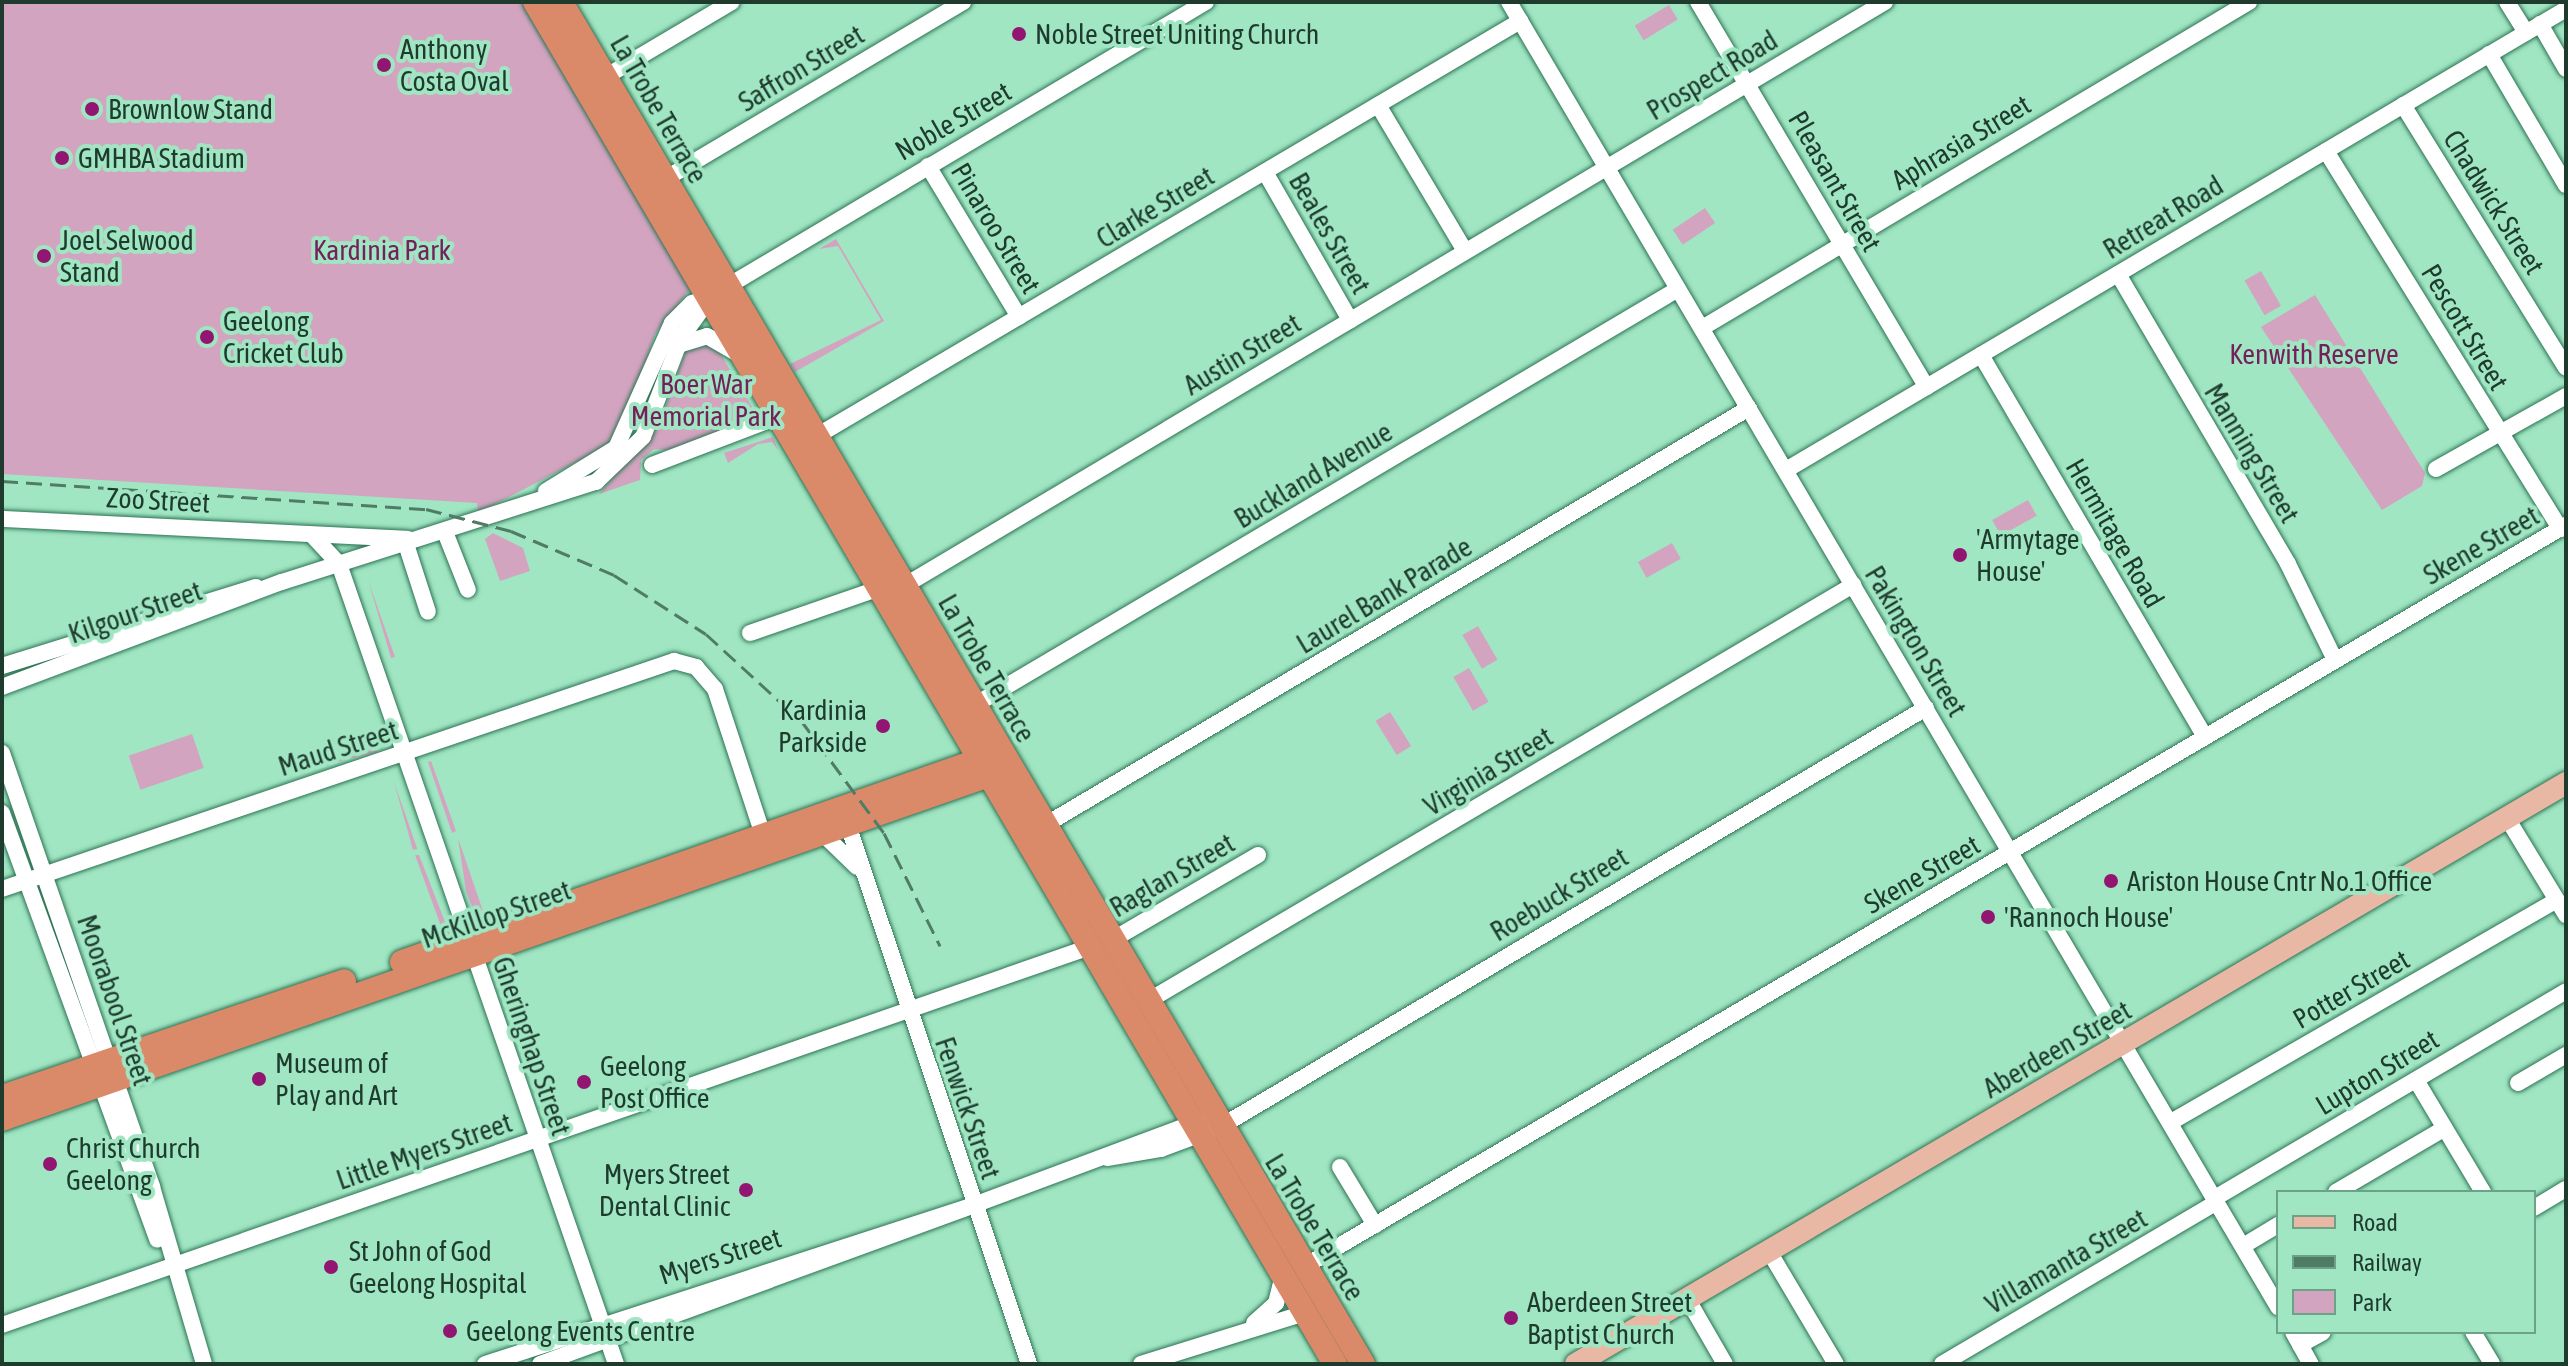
<!DOCTYPE html>
<html>
<head>
<meta charset="utf-8">
<style>
  body { margin:0 }
  #map { position:relative; width:2568px; height:1366px; overflow:hidden; background:#a0e6c3; font-family:"Asap Condensed",sans-serif }
  div>[style] { position:absolute }
  .green>* { inset:0; background:#d3a4c0; transform-origin:0 0 }
  .roads { filter:drop-shadow(0 0 2px #2d7354) drop-shadow(0 0 2px #2d7354) }
  .minor>* { height:16px; margin:-8px; padding:0 8px; transform-origin:8px; border-radius:8px; background:#fff }
  .major>* { height:22px; margin:-11px; padding:0 11px; transform-origin:11px; border-radius:11px; background:#e9b8a5 }
  .highway>* { height:24px; margin:-12px; padding:0 12px; transform-origin:12px; border-radius:12px; background:#da8969 }
  .rail>* { height:3px; margin-top:-1.5px; transform-origin:0; background:repeating-linear-gradient(90deg,#507c66 0 16px,transparent 0 24px) }
  .dots>* { width:22px; height:22px; translate:-50% -50%; box-sizing:border-box; border:4px solid #a0e6c3; border-radius:50% }
  span { translate:-50% -50%; white-space:nowrap; text-align:center; line-height:1.15; -webkit-text-stroke:8px #a0e6c3; paint-order:stroke }
  .poi-label { font-size:28px; color:#1e3b2d }
  .left { translate:0 -50%; text-align:left }
  .right { translate:-100% -50%; text-align:right }
  .street-label { font-size:28px; color:#1e3b2d }
  .park-label { font-size:28px; color:#74215b }
  .frame { position:absolute; inset:0; border:4px solid #1e3b2d; pointer-events:none }
  .legend { position:absolute; left:2276px; top:1190px; width:260px; height:144px; box-sizing:border-box; background:#a0e6c3; border:2px solid #6ca287; margin:0; padding:10px 14px; list-style:none; font-size:24px; color:#1e3b2d }
  .legend li { display:flex; align-items:center; gap:16px; height:40px }
  .legend b { width:40px; border:2px solid #6ca287 }
</style>
</head>
<body>
<div id="map">
  <div class="green">
    <i style="clip-path:polygon(2px 2px,524px 2px,691px 288px,655px 334px,627px 419px,609px 445px,478px 513px,477px 503px,2px 474px)"></i>
    <i style="left:1669px;top:5px;width:17px;height:40px;rotate:59deg"></i>
    <i style="left:1705px;top:208px;width:18px;height:39px;rotate:56deg"></i>
    <i style="clip-path:polygon(836px 239px,884px 321px,795px 372px,790px 364px,881px 320px,838px 246px,819px 249px)"></i>
    <i style="left:2261px;top:271px;width:40px;height:19px;rotate:60deg"></i>
    <i style="clip-path:polygon(2315px 295px,2425px 473px,2422px 486px,2382px 510px,2261px 327px)"></i>
    <i style="clip-path:polygon(705px 345px,720px 353px,758px 417px,674px 451px,654px 449px,641px 460px,640px 480px,599px 494px,659px 425px,686px 350px)"></i>
    <i style="clip-path:polygon(773px 437px,778px 450px,772px 442px,758px 444px,728px 463px,724px 453px)"></i>
    <i style="left:2028px;top:500px;width:18px;height:41px;rotate:61deg"></i>
    <i style="clip-path:polygon(493px 533px,523px 548px,530px 571px,500px 581px,485px 539px)"></i>
    <i style="left:1672px;top:543px;width:18px;height:39px;rotate:61deg"></i>
    <i style="clip-path:polygon(368px 580px,395px 657px,391px 658px)"></i>
    <i style="left:1478px;top:626px;width:39px;height:18px;rotate:60deg"></i>
    <i style="left:1469px;top:668px;width:39px;height:18px;rotate:60deg"></i>
    <i style="left:1390px;top:712px;width:40px;height:17px;rotate:58deg"></i>
    <i style="left:192px;top:734px;width:36px;height:67px;rotate:71deg"></i>
    <i style="left:376px;top:748px;width:4px;height:66px;rotate:76deg"></i>
    <i style="clip-path:polygon(431px 761px,456px 831px,452px 833px,428px 762px)"></i>
    <i style="clip-path:polygon(394px 782px,417px 848px,417px 849px,413px 850px)"></i>
    <i style="clip-path:polygon(458px 838px,484px 914px,478px 922px,466px 891px)"></i>
    <i style="clip-path:polygon(415px 855px,419px 855px,449px 932px,442px 929px)"></i>
  </div>
  <div class="roads">
    <div class="minor">
      <i style="left:1509px;top:2px;width:1515px;rotate:59.49deg"></i>
      <i style="left:1698px;top:2px;width:448px;rotate:59.3deg"></i>
      <i style="left:2507px;top:2px;width:36px;rotate:58deg"></i>
      <i style="left:2540px;top:24px;width:52px;rotate:60deg"></i>
      <i style="left:2489px;top:54px;width:152px;rotate:59.6deg"></i>
      <i style="left:605px;top:77px;width:147px;rotate:-30.6deg"></i>
      <i style="left:1378px;top:105px;width:170px;rotate:59.2deg"></i>
      <i style="left:2403px;top:105px;width:309px;rotate:58.2deg"></i>
      <i style="left:2326px;top:151px;width:445px;rotate:58.2deg"></i>
      <i style="left:928px;top:166px;width:176px;rotate:58.9deg"></i>
      <i style="left:1265px;top:172px;width:171px;rotate:60.1deg"></i>
      <i style="left:665px;top:179px;width:347px;rotate:-30.7deg"></i>
      <i style="left:2118px;top:274px;width:336px;rotate:59.6deg"></i>
      <i style="left:2288px;top:564px;width:107px;rotate:63.9deg"></i>
      <i style="left:728px;top:286px;width:556px;rotate:-30.72deg"></i>
      <i style="left:1702px;top:328px;width:637px;rotate:-30.79deg"></i>
      <i style="left:678px;top:345px;width:30px;rotate:-17deg"></i>
      <i style="left:707px;top:336px;width:34px;rotate:30deg"></i>
      <i style="left:1981px;top:355px;width:443px;rotate:59.6deg"></i>
      <i style="left:815px;top:437px;width:819px;rotate:-30.54deg"></i>
      <i style="left:652px;top:465px;width:135px;rotate:-20.9deg"></i>
      <i style="left:2436px;top:469px;width:149px;rotate:-29.3deg"></i>
      <i style="left:1786px;top:470px;width:906px;rotate:-30.58deg"></i>
      <i style="left:546px;top:491px;width:82px;rotate:-31.6deg"></i>
      <i style="left:616px;top:448px;width:137px;rotate:-65.9deg"></i>
      <i style="left:672px;top:323px;width:28px;rotate:-45deg"></i>
      <i style="left:692px;top:303px;width:19px;rotate:-16deg"></i>
      <i style="left:2px;top:519px;width:406px;rotate:2.8deg"></i>
      <i style="left:445px;top:532px;width:62px;rotate:68.4deg"></i>
      <i style="left:312px;top:535px;width:40px;rotate:47deg"></i>
      <i style="left:339px;top:564px;width:847px;rotate:70.9deg"></i>
      <i style="left:406px;top:544px;width:71px;rotate:72.1deg"></i>
      <i style="left:904px;top:586px;width:1142px;rotate:-30.77deg"></i>
      <i style="left:750px;top:633px;width:138px;rotate:-19.1deg"></i>
      <i style="left:2px;top:666px;width:266px;rotate:-17.3deg"></i>
      <i style="left:2px;top:687px;width:299px;rotate:-20.6deg"></i>
      <i style="left:282px;top:582px;width:330px;rotate:-17.7deg"></i>
      <i style="left:596px;top:482px;width:65px;rotate:-43.8deg"></i>
      <i style="left:643px;top:437px;width:106px;rotate:-69deg"></i>
      <i style="left:681px;top:338px;width:49px;rotate:-54.1deg"></i>
      <i style="left:973px;top:706px;width:819px;rotate:-30.6deg"></i>
      <i style="left:2px;top:753px;width:459px;rotate:70.9deg"></i>
      <i style="left:152px;top:1187px;width:184px;rotate:73.6deg"></i>
      <i style="left:2px;top:813px;width:454px;rotate:70deg"></i>
      <i style="left:2507px;top:818px;width:114px;rotate:58.7deg"></i>
      <i style="left:848px;top:825px;width:569px;rotate:71.44deg"></i>
      <i style="left:1045px;top:825px;width:818px;rotate:-30.64deg"></i>
      <i style="left:823px;top:834px;width:47px;rotate:44.1deg"></i>
      <i style="left:2px;top:889px;width:710px;rotate:-18.74deg"></i>
      <i style="left:674px;top:661px;width:23px;rotate:15deg"></i>
      <i style="left:696px;top:667px;width:29px;rotate:49deg"></i>
      <i style="left:715px;top:689px;width:154px;rotate:71.8deg"></i>
      <i style="left:1112px;top:940px;width:169px;rotate:-30.2deg"></i>
      <i style="left:1148px;top:1001px;width:819px;rotate:-30.54deg"></i>
      <i style="left:2416px;top:1080px;width:131px;rotate:59.1deg"></i>
      <i style="left:2518px;top:1083px;width:56px;rotate:-30.3deg"></i>
      <i style="left:2171px;top:1122px;width:445px;rotate:-29.9deg"></i>
      <i style="left:1107px;top:1158px;width:55px;rotate:-9.5deg"></i>
      <i style="left:1161px;top:1149px;width:63px;rotate:-20.4deg"></i>
      <i style="left:1220px;top:1127px;width:821px;rotate:-30.69deg"></i>
      <i style="left:1340px;top:1167px;width:68px;rotate:58.9deg"></i>
      <i style="left:2336px;top:1192px;width:126px;rotate:-30.4deg"></i>
      <i style="left:2215px;top:1198px;width:407px;rotate:-30.5deg"></i>
      <i style="left:2534px;top:1208px;width:37px;rotate:-31deg"></i>
      <i style="left:2243px;top:1246px;width:41px;rotate:-31deg"></i>
      <i style="left:1770px;top:1253px;width:129px;rotate:59.3deg"></i>
      <i style="left:1305px;top:1266px;width:1463px;rotate:-30.44deg"></i>
      <i style="left:1688px;top:1300px;width:74px;rotate:60deg"></i>
      <i style="left:1254px;top:1323px;width:30px;rotate:-42deg"></i>
      <i style="left:1276px;top:1303px;width:30px;rotate:-76deg"></i>
      <i style="left:2px;top:1325px;width:1152px;rotate:-19.16deg"></i>
      <i style="left:2293px;top:1332px;width:37px;rotate:61deg"></i>
      <i style="left:2473px;top:1332px;width:37px;rotate:59deg"></i>
      <i style="left:2300px;top:1345px;width:26px;rotate:-29deg"></i>
      <i style="left:485px;top:1364px;width:514px;rotate:-18.01deg"></i>
      <i style="left:974px;top:1205px;width:240px;rotate:-20.5deg"></i>
      <i style="left:540px;top:1364px;width:460px;rotate:-20.1deg"></i>
      <i style="left:1141px;top:1364px;width:172px;rotate:-17.3deg"></i>
      <i style="left:1942px;top:1364px;width:319px;rotate:-30.5deg"></i>
    </div>
    <div class="major">
      <i style="left:1576px;top:1364px;width:1148px;rotate:-30.41deg"></i>
    </div>
    <div class="highway">
      <i style="left:535px;top:2px;width:1580px;rotate:59.57deg"></i>
      <i style="left:561px;top:2px;width:1581px;rotate:59.51deg"></i>
      <i style="left:402px;top:962px;width:627px;rotate:-19.27deg"></i>
      <i style="left:2px;top:1097px;width:361px;rotate:-18.7deg"></i>
      <i style="left:2px;top:1119px;width:1058px;rotate:-19.21deg"></i>
    </div>
  </div>
  <div class="rail">
    <i style="left:2px;top:481px;width:425px;rotate:3.8deg"></i>
    <i style="left:426px;top:509px;width:88px;rotate:14.5deg"></i>
    <i style="left:511px;top:531px;width:112px;rotate:23.1deg"></i>
    <i style="left:614px;top:575px;width:109px;rotate:32.7deg"></i>
    <i style="left:706px;top:634px;width:132px;rotate:42.5deg"></i>
    <i style="left:803px;top:723px;width:137px;rotate:53.6deg"></i>
    <i style="left:884px;top:833px;width:126px;rotate:63.6deg"></i>
  </div>
  <div class="dots">
    <i style="left:1019px;top:34px;background:#921571"></i>
    <i style="left:384px;top:65px;background:#921571"></i>
    <i style="left:92px;top:109px;background:#921571"></i>
    <i style="left:62px;top:158px;background:#921571"></i>
    <i style="left:44px;top:256px;background:#921571"></i>
    <i style="left:207px;top:337px;background:#921571"></i>
    <i style="left:1960px;top:555px;background:#921571"></i>
    <i style="left:883px;top:726px;background:#921571"></i>
    <i style="left:2111px;top:881px;background:#921571"></i>
    <i style="left:1988px;top:917px;background:#921571"></i>
    <i style="left:259px;top:1079px;background:#921571"></i>
    <i style="left:584px;top:1082px;background:#921571"></i>
    <i style="left:50px;top:1164px;background:#921571"></i>
    <i style="left:746px;top:1190px;background:#921571"></i>
    <i style="left:331px;top:1267px;background:#921571"></i>
    <i style="left:1511px;top:1318px;background:#921571"></i>
    <i style="left:450px;top:1331px;background:#921571"></i>
  </div>
  <div class="poi-label">
    <span class="left" style="left:1035px;top:34px">Noble Street Uniting Church</span>
    <span class="left" style="left:400px;top:65px">Anthony<br>Costa Oval</span>
    <span class="left" style="left:108px;top:109px">Brownlow Stand</span>
    <span class="left" style="left:78px;top:158px">GMHBA Stadium</span>
    <span class="left" style="left:60px;top:256px">Joel Selwood<br>Stand</span>
    <span class="left" style="left:223px;top:337px">Geelong<br>Cricket Club</span>
    <span class="left" style="left:1976px;top:555px">'Armytage<br>House'</span>
    <span class="right" style="left:867px;top:726px">Kardinia<br>Parkside</span>
    <span class="left" style="left:2127px;top:881px">Ariston House Cntr No.1 Office</span>
    <span class="left" style="left:2004px;top:917px">'Rannoch House'</span>
    <span class="left" style="left:275px;top:1079px">Museum of<br>Play and Art</span>
    <span class="left" style="left:600px;top:1082px">Geelong<br>Post Office</span>
    <span class="left" style="left:66px;top:1164px">Christ Church<br>Geelong</span>
    <span class="right" style="left:730px;top:1190px">Myers Street<br>Dental Clinic</span>
    <span class="left" style="left:349px;top:1267px">St John of God<br>Geelong Hospital</span>
    <span class="left" style="left:1527px;top:1318px">Aberdeen Street<br>Baptist Church</span>
    <span class="left" style="left:466px;top:1331px">Geelong Events Centre</span>
  </div>
  <div class="street-label">
    <span style="left:801px;top:68px;rotate:-31deg">Saffron Street</span>
    <span style="left:1712px;top:75px;rotate:-31deg">Prospect Road</span>
    <span style="left:659px;top:109px;rotate:60deg">La Trobe Terrace</span>
    <span style="left:953px;top:121px;rotate:-30deg">Noble Street</span>
    <span style="left:1961px;top:142px;rotate:-31deg">Aphrasia Street</span>
    <span style="left:1835px;top:181px;rotate:60deg">Pleasant Street</span>
    <span style="left:2494px;top:202px;rotate:58deg">Chadwick Street</span>
    <span style="left:1155px;top:207px;rotate:-31deg">Clarke Street</span>
    <span style="left:2163px;top:217px;rotate:-31deg">Retreat Road</span>
    <span style="left:996px;top:228px;rotate:59deg">Pinaroo Street</span>
    <span style="left:1330px;top:233px;rotate:60deg">Beales Street</span>
    <span style="left:2465px;top:327px;rotate:59deg">Pescott Street</span>
    <span style="left:1242px;top:354px;rotate:-31deg">Austin Street</span>
    <span style="left:2252px;top:453px;rotate:59deg">Manning Street</span>
    <span style="left:1313px;top:475px;rotate:-31deg">Buckland Avenue</span>
    <span style="left:158px;top:500px;rotate:3deg">Zoo Street</span>
    <span style="left:2115px;top:533px;rotate:60deg">Hermitage Road</span>
    <span style="left:2481px;top:545px;rotate:-30deg">Skene Street</span>
    <span style="left:1384px;top:595px;rotate:-31deg">Laurel Bank Parade</span>
    <span style="left:135px;top:612px;rotate:-19deg">Kilgour Street</span>
    <span style="left:1916px;top:641px;rotate:59deg">Pakington Street</span>
    <span style="left:987px;top:668px;rotate:60deg">La Trobe Terrace</span>
    <span style="left:338px;top:748px;rotate:-18deg">Maud Street</span>
    <span style="left:1488px;top:771px;rotate:-31deg">Virginia Street</span>
    <span style="left:1922px;top:874px;rotate:-30deg">Skene Street</span>
    <span style="left:1172px;top:875px;rotate:-30deg">Raglan Street</span>
    <span style="left:1559px;top:894px;rotate:-31deg">Roebuck Street</span>
    <span style="left:496px;top:914px;rotate:-19deg">McKillop Street</span>
    <span style="left:2351px;top:989px;rotate:-30deg">Potter Street</span>
    <span style="left:115px;top:1000px;rotate:71deg">Moorabool Street</span>
    <span style="left:532px;top:1046px;rotate:71deg">Gheringhap Street</span>
    <span style="left:2057px;top:1049px;rotate:-30deg">Aberdeen Street</span>
    <span style="left:2377px;top:1072px;rotate:-31deg">Lupton Street</span>
    <span style="left:968px;top:1108px;rotate:71deg">Fenwick Street</span>
    <span style="left:424px;top:1151px;rotate:-19deg">Little Myers Street</span>
    <span style="left:1315px;top:1227px;rotate:59deg">La Trobe Terrace</span>
    <span style="left:720px;top:1256px;rotate:-18deg">Myers Street</span>
    <span style="left:2066px;top:1261px;rotate:-30deg">Villamanta Street</span>
  </div>
  <div class="park-label">
    <span style="left:382px;top:250px">Kardinia Park</span>
    <span style="left:2314px;top:354px">Kenwith Reserve</span>
    <span style="left:706px;top:400px">Boer War<br>Memorial Park</span>
  </div>
  <div class="frame"></div>
  <ul class="legend">
  <li><b style="height:10px;background:#e9b8a5"></b>Road</li>
  <li><b style="height:10px;background:#507c66"></b>Railway</li>
  <li><b style="height:22px;background:#d3a4c0"></b>Park</li>
  </ul>
</div>
</body>
</html>
